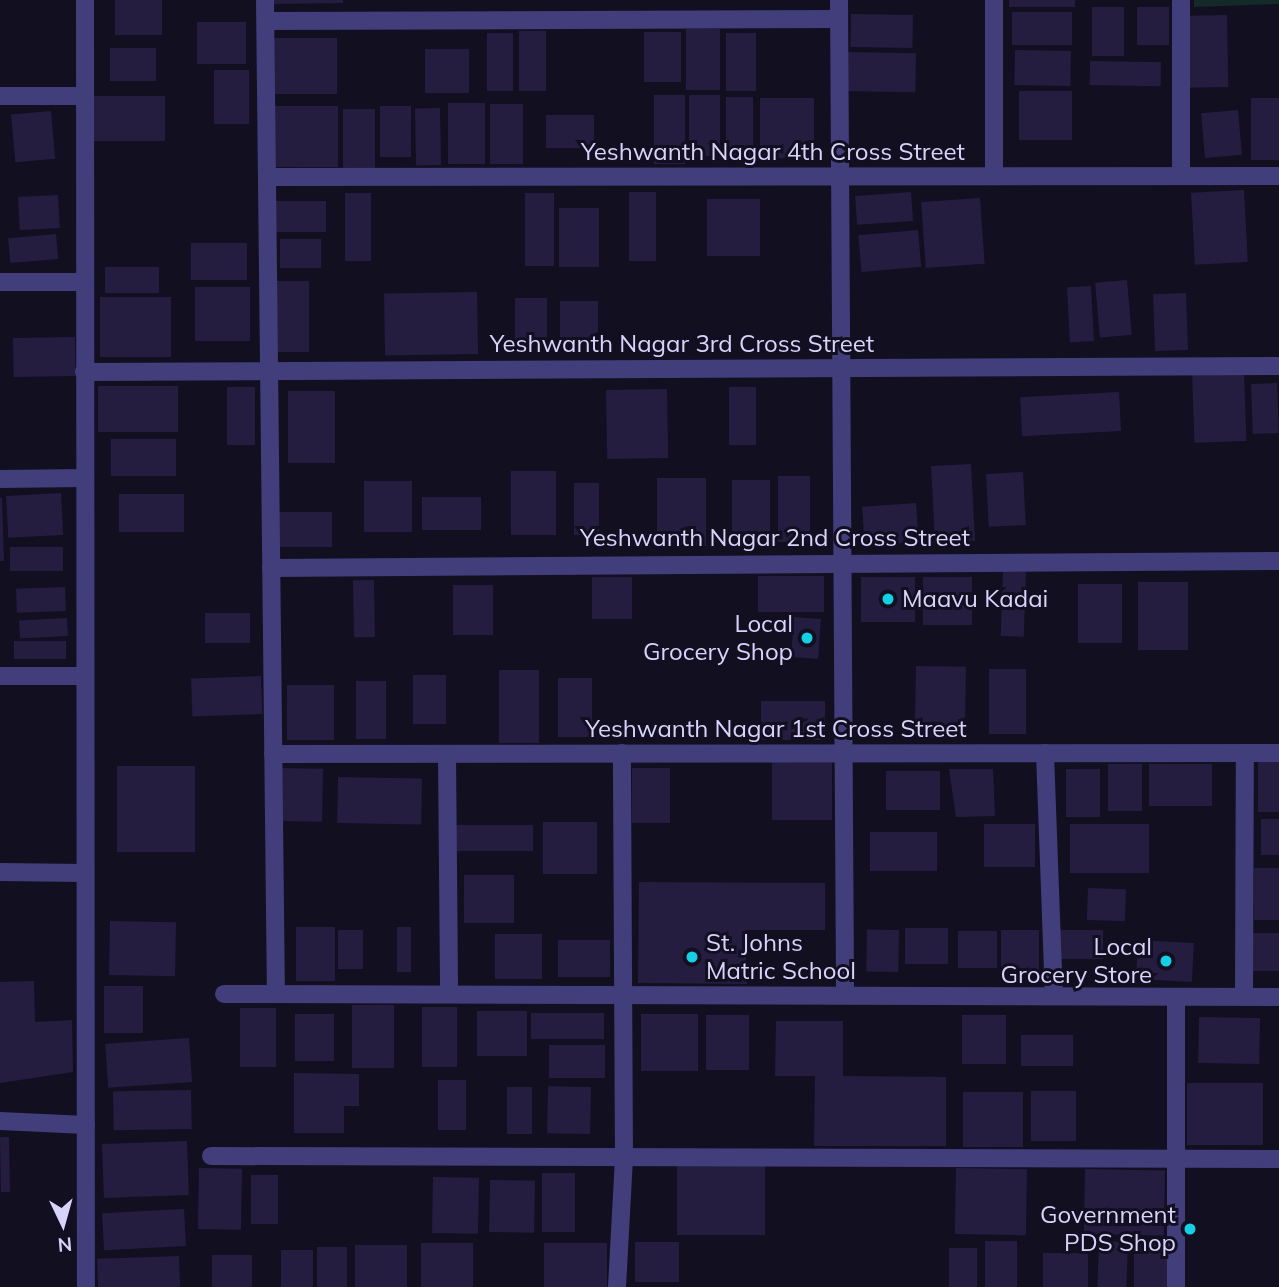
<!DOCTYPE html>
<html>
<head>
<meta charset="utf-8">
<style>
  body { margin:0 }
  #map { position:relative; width:1279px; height:1287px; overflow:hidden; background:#120f21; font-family:Mulish,sans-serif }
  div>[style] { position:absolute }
  .green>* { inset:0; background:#132a29 }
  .building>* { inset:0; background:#241d40; transform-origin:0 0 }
  .street>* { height:18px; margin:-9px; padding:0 9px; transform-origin:9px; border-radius:9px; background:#413e7b }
  .dots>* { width:19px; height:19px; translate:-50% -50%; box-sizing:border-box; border:4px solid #120f21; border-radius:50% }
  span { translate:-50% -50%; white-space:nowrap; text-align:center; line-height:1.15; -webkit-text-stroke:6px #120f21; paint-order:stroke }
  .street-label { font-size:24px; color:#d8d3fb }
  .poi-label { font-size:24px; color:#d8d3fb }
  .left { translate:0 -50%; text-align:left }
  .right { translate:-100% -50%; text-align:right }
  .north { position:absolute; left:28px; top:1189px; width:70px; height:70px; -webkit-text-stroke:5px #120f21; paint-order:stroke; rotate:175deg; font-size:19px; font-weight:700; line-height:28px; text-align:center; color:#d8d3fb }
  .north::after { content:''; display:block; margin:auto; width:24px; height:32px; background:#d8d3fb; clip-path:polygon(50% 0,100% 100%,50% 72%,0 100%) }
</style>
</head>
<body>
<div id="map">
  <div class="green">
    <i style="clip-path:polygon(1194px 0,1279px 0,1279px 4px,1194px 7px)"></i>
  </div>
  <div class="building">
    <i style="left:162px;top:0;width:35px;height:47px;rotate:90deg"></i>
    <i style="clip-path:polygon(268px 0,343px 0,343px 3px,268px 4px)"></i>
    <i style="left:1009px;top:0;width:66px;height:7px"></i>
    <i style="left:1092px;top:7px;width:32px;height:49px"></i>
    <i style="left:1137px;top:7px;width:32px;height:38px"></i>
    <i style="left:1012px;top:12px;width:60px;height:33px"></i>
    <i style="left:851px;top:14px;width:62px;height:33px;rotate:1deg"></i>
    <i style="left:1227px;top:15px;width:72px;height:40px;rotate:89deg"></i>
    <i style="left:246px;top:22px;width:42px;height:49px;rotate:90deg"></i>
    <i style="left:720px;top:29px;width:61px;height:34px;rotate:90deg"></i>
    <i style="left:519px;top:31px;width:27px;height:60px"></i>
    <i style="left:681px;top:32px;width:50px;height:37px;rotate:90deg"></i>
    <i style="left:487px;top:33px;width:26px;height:58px"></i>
    <i style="left:726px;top:33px;width:30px;height:58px"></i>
    <i style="left:271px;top:38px;width:66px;height:56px"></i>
    <i style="left:110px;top:48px;width:46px;height:33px"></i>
    <i style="left:425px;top:49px;width:44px;height:44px"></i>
    <i style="left:1015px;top:50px;width:56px;height:35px;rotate:1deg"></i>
    <i style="left:844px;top:52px;width:72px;height:39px;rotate:1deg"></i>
    <i style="left:1090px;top:61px;width:71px;height:24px;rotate:1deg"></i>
    <i style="left:214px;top:70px;width:35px;height:54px"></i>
    <i style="left:1019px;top:91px;width:53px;height:49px"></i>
    <i style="left:654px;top:95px;width:31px;height:69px"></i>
    <i style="left:720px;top:95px;width:61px;height:31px;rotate:90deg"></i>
    <i style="left:165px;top:96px;width:45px;height:73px;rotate:90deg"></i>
    <i style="left:726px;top:97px;width:27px;height:60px"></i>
    <i style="left:814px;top:98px;width:60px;height:54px;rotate:90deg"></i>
    <i style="left:1279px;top:98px;width:62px;height:28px;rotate:90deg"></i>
    <i style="left:448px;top:103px;width:37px;height:61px"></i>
    <i style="left:490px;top:104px;width:33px;height:60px"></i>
    <i style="left:338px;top:106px;width:61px;height:69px;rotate:90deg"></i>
    <i style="left:380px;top:106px;width:31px;height:51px"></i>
    <i style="left:440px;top:108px;width:57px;height:25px;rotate:89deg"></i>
    <i style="left:343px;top:109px;width:32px;height:60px"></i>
    <i style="left:1238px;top:110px;width:45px;height:37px;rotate:85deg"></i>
    <i style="left:51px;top:111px;width:48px;height:40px;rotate:85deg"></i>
    <i style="left:594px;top:115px;width:33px;height:48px;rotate:90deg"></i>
    <i style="left:1244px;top:190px;width:72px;height:53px;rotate:87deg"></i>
    <i style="left:629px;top:192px;width:27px;height:69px"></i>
    <i style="left:911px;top:192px;width:29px;height:56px;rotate:86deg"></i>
    <i style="left:345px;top:193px;width:26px;height:68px"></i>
    <i style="left:525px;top:193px;width:29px;height:73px"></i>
    <i style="left:58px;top:195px;width:33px;height:40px;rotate:87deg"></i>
    <i style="left:980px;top:198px;width:66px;height:59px;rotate:86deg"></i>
    <i style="left:707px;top:199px;width:53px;height:57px"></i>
    <i style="left:274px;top:201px;width:52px;height:31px"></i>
    <i style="left:559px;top:208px;width:40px;height:59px"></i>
    <i style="left:918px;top:230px;width:37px;height:60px;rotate:85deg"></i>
    <i style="left:56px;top:234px;width:25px;height:48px;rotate:85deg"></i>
    <i style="left:280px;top:239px;width:41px;height:29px"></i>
    <i style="left:191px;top:243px;width:56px;height:37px"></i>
    <i style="left:105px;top:267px;width:54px;height:26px"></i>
    <i style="left:1127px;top:280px;width:55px;height:32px;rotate:85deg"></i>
    <i style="left:274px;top:281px;width:35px;height:71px"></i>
    <i style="left:1091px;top:286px;width:55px;height:24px;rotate:87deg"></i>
    <i style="left:195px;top:287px;width:55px;height:54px"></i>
    <i style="left:477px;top:292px;width:62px;height:93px;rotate:89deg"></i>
    <i style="left:1186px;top:293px;width:57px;height:33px;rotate:88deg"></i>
    <i style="left:100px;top:297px;width:71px;height:60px"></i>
    <i style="left:515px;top:298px;width:32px;height:48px"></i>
    <i style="left:598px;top:301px;width:37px;height:38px;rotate:90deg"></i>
    <i style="left:75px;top:337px;width:39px;height:62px;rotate:89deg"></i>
    <i style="left:1244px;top:371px;width:70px;height:52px;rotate:88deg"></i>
    <i style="left:1277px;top:383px;width:50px;height:26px;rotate:88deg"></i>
    <i style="left:178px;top:386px;width:46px;height:80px;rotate:90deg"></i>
    <i style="left:255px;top:387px;width:58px;height:28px;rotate:90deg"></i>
    <i style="left:756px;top:387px;width:58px;height:27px;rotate:90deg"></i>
    <i style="left:667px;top:389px;width:69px;height:61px;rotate:89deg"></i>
    <i style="left:288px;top:391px;width:47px;height:72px"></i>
    <i style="left:1119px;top:392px;width:39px;height:99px;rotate:87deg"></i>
    <i style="left:111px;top:439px;width:65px;height:37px"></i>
    <i style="left:971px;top:464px;width:77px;height:40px;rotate:87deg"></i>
    <i style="left:511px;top:471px;width:45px;height:64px"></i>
    <i style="left:1023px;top:472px;width:53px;height:37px;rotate:87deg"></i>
    <i style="left:778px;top:476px;width:32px;height:66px"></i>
    <i style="left:657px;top:478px;width:49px;height:68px"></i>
    <i style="left:732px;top:480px;width:38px;height:60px"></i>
    <i style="left:412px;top:481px;width:51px;height:48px;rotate:90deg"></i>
    <i style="left:574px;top:483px;width:25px;height:52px"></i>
    <i style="left:61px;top:493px;width:42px;height:55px;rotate:87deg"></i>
    <i style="left:184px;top:494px;width:38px;height:65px;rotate:90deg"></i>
    <i style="left:481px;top:497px;width:33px;height:59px;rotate:90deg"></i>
    <i style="clip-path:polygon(0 498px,2px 498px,4px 561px,0 561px)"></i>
    <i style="left:916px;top:503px;width:39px;height:54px;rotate:86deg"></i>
    <i style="left:274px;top:512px;width:58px;height:35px"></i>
    <i style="left:63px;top:547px;width:24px;height:53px;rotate:90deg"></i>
    <i style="left:1003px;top:571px;width:23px;height:65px;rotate:2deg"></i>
    <i style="left:758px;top:576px;width:66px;height:36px"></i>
    <i style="left:592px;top:577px;width:40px;height:42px"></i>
    <i style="left:861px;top:577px;width:54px;height:45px"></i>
    <i style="left:923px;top:577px;width:49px;height:48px"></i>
    <i style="left:374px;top:580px;width:57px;height:21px;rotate:89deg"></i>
    <i style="left:1138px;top:582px;width:50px;height:68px"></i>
    <i style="left:1078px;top:584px;width:44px;height:59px"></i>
    <i style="left:493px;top:585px;width:50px;height:40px;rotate:90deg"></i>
    <i style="left:65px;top:587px;width:24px;height:49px;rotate:88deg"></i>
    <i style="left:205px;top:613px;width:45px;height:30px"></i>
    <i style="left:794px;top:617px;width:27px;height:40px;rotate:4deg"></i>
    <i style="left:67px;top:618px;width:18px;height:48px;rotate:87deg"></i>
    <i style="left:66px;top:641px;width:18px;height:52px;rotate:90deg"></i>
    <i style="left:916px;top:666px;width:50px;height:71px;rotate:1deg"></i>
    <i style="left:1026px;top:669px;width:65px;height:37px;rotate:90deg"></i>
    <i style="left:499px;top:670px;width:40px;height:73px"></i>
    <i style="left:413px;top:675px;width:33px;height:49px"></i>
    <i style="left:261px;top:676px;width:38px;height:70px;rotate:88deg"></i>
    <i style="left:558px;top:678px;width:34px;height:59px"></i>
    <i style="left:356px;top:681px;width:30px;height:58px"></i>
    <i style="left:334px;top:685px;width:55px;height:47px;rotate:90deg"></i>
    <i style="left:825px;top:701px;width:39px;height:64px;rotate:90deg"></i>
    <i style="left:772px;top:758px;width:60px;height:62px"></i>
    <i style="left:1258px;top:762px;width:21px;height:50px"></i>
    <i style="left:1108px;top:764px;width:34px;height:47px"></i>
    <i style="left:1149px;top:764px;width:63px;height:42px"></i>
    <i style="left:117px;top:766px;width:78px;height:86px"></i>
    <i style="left:279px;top:768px;width:44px;height:53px;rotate:1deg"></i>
    <i style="left:632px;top:768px;width:38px;height:55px"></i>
    <i style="clip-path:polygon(949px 769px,993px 769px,995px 816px,956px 817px)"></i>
    <i style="left:1066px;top:769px;width:34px;height:48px"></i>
    <i style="left:886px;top:771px;width:54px;height:39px"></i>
    <i style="left:338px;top:777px;width:84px;height:46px;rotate:1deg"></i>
    <i style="left:1261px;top:819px;width:18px;height:36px"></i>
    <i style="left:543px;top:822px;width:54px;height:52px"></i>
    <i style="left:984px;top:824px;width:51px;height:43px"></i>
    <i style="left:1070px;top:824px;width:79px;height:49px"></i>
    <i style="left:451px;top:825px;width:82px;height:26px"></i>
    <i style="left:870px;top:832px;width:67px;height:39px"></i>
    <i style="left:1254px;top:868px;width:25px;height:52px"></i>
    <i style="left:464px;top:875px;width:50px;height:48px"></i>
    <i style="clip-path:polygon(639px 882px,825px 883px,825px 930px,745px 930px,747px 984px,638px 983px)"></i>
    <i style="left:1088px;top:888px;width:38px;height:32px;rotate:2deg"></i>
    <i style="left:110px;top:921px;width:66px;height:54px;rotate:1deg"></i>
    <i style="left:296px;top:927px;width:39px;height:54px"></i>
    <i style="left:411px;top:927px;width:45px;height:14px;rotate:90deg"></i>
    <i style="left:905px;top:928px;width:43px;height:36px"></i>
    <i style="left:338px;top:930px;width:25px;height:39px"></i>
    <i style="left:899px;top:930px;width:42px;height:32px;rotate:91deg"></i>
    <i style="left:1001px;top:930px;width:38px;height:40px"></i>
    <i style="left:1059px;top:930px;width:44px;height:29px"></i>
    <i style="left:958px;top:931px;width:39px;height:37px"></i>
    <i style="left:1245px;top:933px;width:34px;height:38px"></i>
    <i style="left:495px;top:934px;width:47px;height:45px"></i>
    <i style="left:558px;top:940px;width:52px;height:37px"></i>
    <i style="left:1138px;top:940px;width:56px;height:39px;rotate:3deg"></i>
    <i style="clip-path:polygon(34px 981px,35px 1022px,72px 1020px,73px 1072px,0 1083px,0 982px)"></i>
    <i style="left:104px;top:986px;width:39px;height:47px"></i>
    <i style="left:352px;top:1005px;width:42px;height:63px"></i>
    <i style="left:422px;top:1007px;width:35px;height:60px"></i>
    <i style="left:240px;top:1008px;width:36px;height:59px"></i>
    <i style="left:477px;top:1011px;width:50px;height:45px"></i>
    <i style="left:531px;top:1013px;width:73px;height:26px"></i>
    <i style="left:295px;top:1014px;width:39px;height:47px"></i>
    <i style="left:641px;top:1014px;width:57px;height:57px"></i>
    <i style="left:706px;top:1015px;width:43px;height:55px"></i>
    <i style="left:962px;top:1015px;width:44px;height:49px"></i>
    <i style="left:1199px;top:1017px;width:61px;height:46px;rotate:1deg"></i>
    <i style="clip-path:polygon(776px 1021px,843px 1021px,843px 1076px,946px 1077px,946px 1146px,814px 1146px,815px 1076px,775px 1076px)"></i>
    <i style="left:1021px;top:1035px;width:52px;height:31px"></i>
    <i style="left:189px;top:1038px;width:44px;height:84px;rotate:86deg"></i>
    <i style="left:549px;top:1045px;width:56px;height:33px"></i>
    <i style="clip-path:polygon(294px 1073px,359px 1074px,359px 1106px,344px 1106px,344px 1133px,294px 1133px)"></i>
    <i style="left:438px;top:1080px;width:28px;height:50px"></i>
    <i style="left:1187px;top:1083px;width:76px;height:62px"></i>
    <i style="left:507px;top:1087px;width:25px;height:47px"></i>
    <i style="left:591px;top:1087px;width:47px;height:43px;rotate:91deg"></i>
    <i style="left:191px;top:1090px;width:39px;height:78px;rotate:89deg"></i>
    <i style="left:1031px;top:1091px;width:45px;height:50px"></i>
    <i style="left:1023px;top:1092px;width:55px;height:60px;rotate:90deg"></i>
    <i style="left:9px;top:1137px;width:55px;height:9px;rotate:89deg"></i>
    <i style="left:187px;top:1141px;width:54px;height:85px;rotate:88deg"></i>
    <i style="left:765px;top:1166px;width:69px;height:88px;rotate:90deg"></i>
    <i style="left:199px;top:1168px;width:43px;height:61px;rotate:1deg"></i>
    <i style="left:956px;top:1168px;width:71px;height:66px;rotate:1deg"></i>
    <i style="left:1085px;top:1169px;width:80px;height:65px;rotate:1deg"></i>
    <i style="left:542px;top:1173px;width:33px;height:59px"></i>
    <i style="left:251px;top:1175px;width:27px;height:49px"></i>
    <i style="left:433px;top:1177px;width:46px;height:56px;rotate:1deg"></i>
    <i style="left:490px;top:1180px;width:45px;height:52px;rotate:1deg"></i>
    <i style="left:184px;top:1209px;width:37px;height:82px;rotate:87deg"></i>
    <i style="left:985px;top:1241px;width:32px;height:46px"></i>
    <i style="left:1099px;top:1241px;width:29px;height:46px;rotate:2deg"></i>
    <i style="left:635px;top:1242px;width:44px;height:40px"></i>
    <i style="left:421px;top:1243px;width:52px;height:44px"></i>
    <i style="left:544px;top:1243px;width:63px;height:44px"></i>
    <i style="left:1134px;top:1244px;width:37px;height:43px"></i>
    <i style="left:355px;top:1245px;width:52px;height:42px"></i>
    <i style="left:317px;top:1247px;width:30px;height:40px"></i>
    <i style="left:949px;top:1248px;width:28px;height:39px"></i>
    <i style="left:281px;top:1250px;width:32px;height:37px"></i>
    <i style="left:1043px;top:1253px;width:45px;height:34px"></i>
    <i style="left:212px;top:1255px;width:40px;height:32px"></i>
    <i style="left:179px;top:1256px;width:31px;height:82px;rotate:88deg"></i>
  </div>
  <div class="street">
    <i style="left:85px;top:0;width:1287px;rotate:89.96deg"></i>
    <i style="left:265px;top:0;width:994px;rotate:89.37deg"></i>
    <i style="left:839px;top:0;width:995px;rotate:89.65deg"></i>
    <i style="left:994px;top:0;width:176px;rotate:90deg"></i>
    <i style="left:266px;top:21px;width:573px;rotate:-0.2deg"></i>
    <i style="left:0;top:96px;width:85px"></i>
    <i style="left:1181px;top:176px;width:176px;rotate:-90deg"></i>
    <i style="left:267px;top:177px;width:1012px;rotate:-0.06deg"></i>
    <i style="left:0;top:282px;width:85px"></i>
    <i style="left:84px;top:372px;width:1195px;rotate:-0.29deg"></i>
    <i style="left:0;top:479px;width:84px;rotate:-0.7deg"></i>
    <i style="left:271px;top:568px;width:1008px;rotate:-0.4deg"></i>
    <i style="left:0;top:676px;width:83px"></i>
    <i style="left:1045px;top:753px;width:243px;rotate:87.9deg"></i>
    <i style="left:273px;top:754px;width:1006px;rotate:-0.06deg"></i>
    <i style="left:447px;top:754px;width:240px;rotate:89.5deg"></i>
    <i style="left:0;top:872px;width:83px;rotate:0.7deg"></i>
    <i style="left:224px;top:994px;width:1055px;rotate:0.16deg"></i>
    <i style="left:1176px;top:997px;width:290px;rotate:90deg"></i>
    <i style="left:1244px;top:997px;width:244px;rotate:-89.8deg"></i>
    <i style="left:0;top:1121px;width:86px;rotate:2.7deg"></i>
    <i style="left:211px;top:1156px;width:1068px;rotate:0.16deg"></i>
    <i style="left:617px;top:1287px;width:130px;rotate:-86.9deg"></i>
    <i style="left:624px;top:1157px;width:404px;rotate:-90.3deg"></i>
  </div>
  <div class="dots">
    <i style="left:888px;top:599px;background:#15cfe5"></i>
    <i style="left:807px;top:638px;background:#15cfe5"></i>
    <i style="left:692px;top:957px;background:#15cfe5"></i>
    <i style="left:1166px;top:961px;background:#15cfe5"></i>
    <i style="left:1190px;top:1229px;background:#15cfe5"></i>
  </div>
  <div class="street-label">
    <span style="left:773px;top:152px">Yeshwanth Nagar 4th Cross Street</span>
    <span style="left:682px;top:344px">Yeshwanth Nagar 3rd Cross Street</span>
    <span style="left:775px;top:538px">Yeshwanth Nagar 2nd Cross Street</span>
    <span style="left:776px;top:729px">Yeshwanth Nagar 1st Cross Street</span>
  </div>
  <div class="poi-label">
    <span class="left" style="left:902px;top:599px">Maavu Kadai</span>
    <span class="right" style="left:793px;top:638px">Local<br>Grocery Shop</span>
    <span class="left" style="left:706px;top:957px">St. Johns<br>Matric School</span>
    <span class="right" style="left:1152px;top:961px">Local<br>Grocery Store</span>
    <span class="right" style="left:1176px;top:1229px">Government<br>PDS Shop</span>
  </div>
  <div class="north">N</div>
</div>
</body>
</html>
